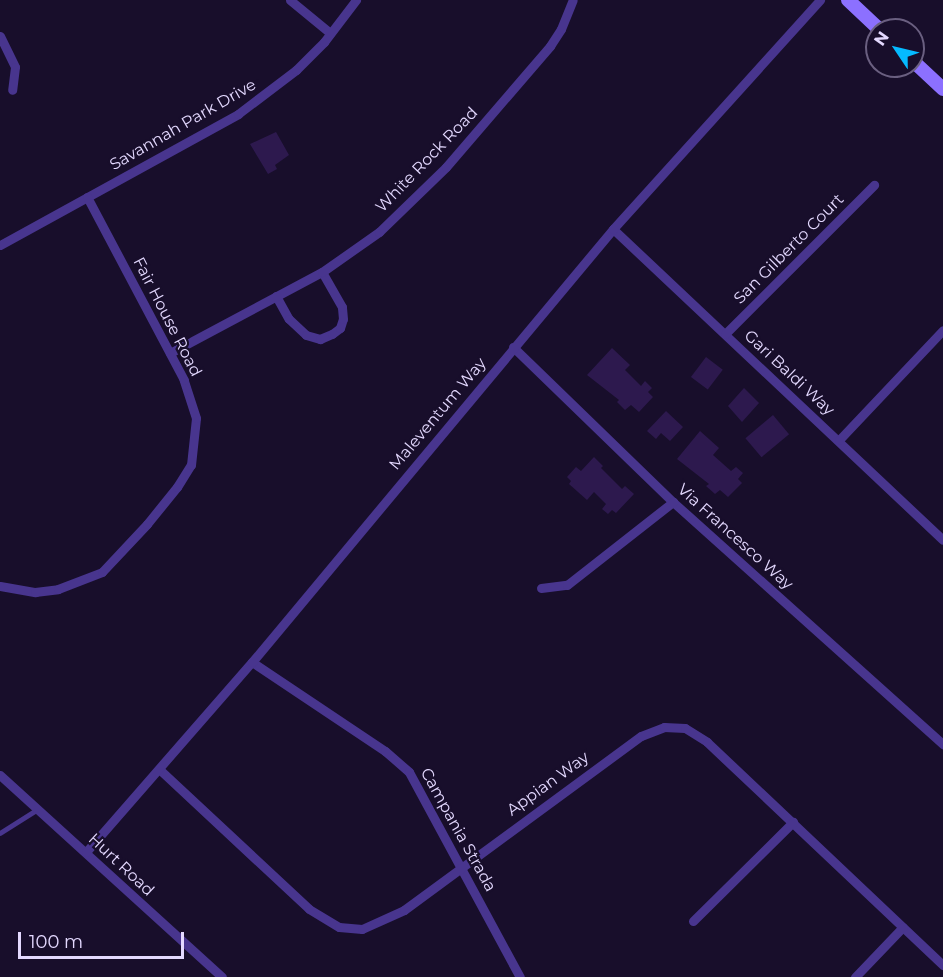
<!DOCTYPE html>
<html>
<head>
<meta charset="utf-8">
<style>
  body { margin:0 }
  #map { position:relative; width:943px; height:977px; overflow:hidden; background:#180e2b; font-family:Montserrat,sans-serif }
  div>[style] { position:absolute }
  .building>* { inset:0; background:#2d194e; transform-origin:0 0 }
  .lane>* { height:4.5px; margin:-2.25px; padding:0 2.25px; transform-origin:2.25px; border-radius:2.25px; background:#48358e }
  .street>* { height:9px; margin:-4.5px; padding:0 4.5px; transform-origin:4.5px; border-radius:4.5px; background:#48358e }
  .secondary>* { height:14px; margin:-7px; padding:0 7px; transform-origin:7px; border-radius:7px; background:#8c70ff }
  span { translate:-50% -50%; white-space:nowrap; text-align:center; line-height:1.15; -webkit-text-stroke:4.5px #180e2b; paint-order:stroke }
  .street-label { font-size:16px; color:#e4d9ff }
  .north { position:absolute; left:865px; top:18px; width:60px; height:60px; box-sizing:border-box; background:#180e2b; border:2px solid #6a5f80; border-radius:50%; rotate:305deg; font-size:16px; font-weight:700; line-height:24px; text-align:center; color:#e4d9ff }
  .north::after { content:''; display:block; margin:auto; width:21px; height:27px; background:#05baff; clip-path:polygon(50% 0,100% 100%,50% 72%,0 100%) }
  .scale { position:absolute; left:18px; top:932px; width:166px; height:27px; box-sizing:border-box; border:3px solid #e4d9ff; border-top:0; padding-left:8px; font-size:18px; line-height:21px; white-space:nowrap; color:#e4d9ff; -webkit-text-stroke:4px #180e2b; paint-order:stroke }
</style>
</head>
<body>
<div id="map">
  <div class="building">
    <i style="clip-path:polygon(276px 132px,289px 155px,275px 165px,277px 169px,268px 174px,250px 144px)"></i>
    <i style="clip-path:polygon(612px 348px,630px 365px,625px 370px,641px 386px,645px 381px,652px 388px,648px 392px,653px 397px,639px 412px,631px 405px,625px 410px,617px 402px,619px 400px,587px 375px)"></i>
    <i style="left:706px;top:357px;width:21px;height:25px;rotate:37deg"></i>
    <i style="clip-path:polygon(744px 388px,759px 403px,742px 422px,728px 406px)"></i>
    <i style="clip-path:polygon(666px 411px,683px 427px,670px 441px,661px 433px,656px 439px,647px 431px)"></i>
    <i style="left:773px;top:415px;width:25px;height:36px;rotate:50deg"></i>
    <i style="clip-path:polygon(700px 431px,719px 448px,713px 455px,731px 471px,736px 467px,743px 473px,738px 479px,742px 483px,728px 497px,720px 490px,715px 494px,706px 486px,709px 484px,677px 459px)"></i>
    <i style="clip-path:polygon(594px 457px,603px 466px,601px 468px,622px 489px,625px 486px,634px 494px,616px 513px,612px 510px,608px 514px,602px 509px,606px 504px,594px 492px,587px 500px,569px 484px,571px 481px,567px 477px,576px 467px,581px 471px)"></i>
  </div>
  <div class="lane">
    <i style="left:0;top:833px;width:45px;rotate:-32.3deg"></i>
  </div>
  <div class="street">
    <i style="left:290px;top:0;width:52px;rotate:39.5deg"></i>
    <i style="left:0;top:36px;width:34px;rotate:64deg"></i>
    <i style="left:15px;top:67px;width:23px;rotate:97deg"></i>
    <i style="left:613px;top:229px;width:453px;rotate:43.3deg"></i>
    <i style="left:0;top:245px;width:272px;rotate:-28.8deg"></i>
    <i style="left:238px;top:114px;width:73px;rotate:-37.2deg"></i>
    <i style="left:296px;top:70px;width:40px;rotate:-45deg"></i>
    <i style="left:324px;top:42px;width:53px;rotate:-52.7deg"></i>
    <i style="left:276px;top:296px;width:26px;rotate:61deg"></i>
    <i style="left:289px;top:319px;width:23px;rotate:43deg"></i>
    <i style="left:306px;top:335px;width:15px;rotate:16deg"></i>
    <i style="left:320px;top:339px;width:13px;rotate:-23deg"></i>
    <i style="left:332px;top:334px;width:10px;rotate:-37deg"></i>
    <i style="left:340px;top:328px;width:9px;rotate:-72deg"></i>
    <i style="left:343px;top:319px;width:12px;rotate:-95deg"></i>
    <i style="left:342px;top:307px;width:40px;rotate:-119.7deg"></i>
    <i style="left:725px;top:334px;width:211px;rotate:-45deg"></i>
    <i style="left:513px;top:347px;width:223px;rotate:44.1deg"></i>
    <i style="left:673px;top:502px;width:363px;rotate:41.9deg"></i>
    <i style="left:170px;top:353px;width:172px;rotate:-28.1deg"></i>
    <i style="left:322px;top:272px;width:70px;rotate:-35.1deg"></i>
    <i style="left:379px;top:232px;width:93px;rotate:-44.1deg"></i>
    <i style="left:446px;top:167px;width:160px;rotate:-49.3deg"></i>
    <i style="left:550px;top:46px;width:20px;rotate:-57deg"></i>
    <i style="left:561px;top:29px;width:31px;rotate:-68deg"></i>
    <i style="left:839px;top:440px;width:151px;rotate:-46.6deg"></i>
    <i style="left:0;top:586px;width:36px;rotate:10deg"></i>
    <i style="left:35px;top:592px;width:23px;rotate:-7deg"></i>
    <i style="left:58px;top:589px;width:47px;rotate:-21.1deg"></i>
    <i style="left:102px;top:572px;width:66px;rotate:-46.8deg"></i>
    <i style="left:147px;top:524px;width:48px;rotate:-51deg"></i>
    <i style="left:177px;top:487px;width:26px;rotate:-58deg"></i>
    <i style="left:191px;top:465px;width:47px;rotate:-83.9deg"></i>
    <i style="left:196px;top:418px;width:40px;rotate:-108deg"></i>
    <i style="left:184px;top:380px;width:207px;rotate:-117.9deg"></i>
    <i style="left:541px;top:588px;width:26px;rotate:-7deg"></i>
    <i style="left:567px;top:585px;width:135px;rotate:-38.1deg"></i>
    <i style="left:252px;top:662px;width:160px;rotate:33.8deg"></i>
    <i style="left:385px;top:751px;width:32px;rotate:41deg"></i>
    <i style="left:409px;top:772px;width:233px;rotate:61.6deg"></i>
    <i style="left:159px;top:769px;width:205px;rotate:43deg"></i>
    <i style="left:309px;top:909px;width:35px;rotate:31deg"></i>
    <i style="left:339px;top:927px;width:23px;rotate:5deg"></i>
    <i style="left:362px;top:929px;width:46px;rotate:-24.3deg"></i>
    <i style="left:404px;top:910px;width:294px;rotate:-36.3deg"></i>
    <i style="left:641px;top:736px;width:25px;rotate:-21deg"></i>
    <i style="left:664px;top:727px;width:21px;rotate:3deg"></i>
    <i style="left:685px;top:728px;width:26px;rotate:32deg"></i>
    <i style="left:707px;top:742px;width:325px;rotate:43.4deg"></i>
    <i style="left:0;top:775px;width:300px;rotate:42.3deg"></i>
    <i style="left:86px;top:852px;width:252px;rotate:-48.9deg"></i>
    <i style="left:252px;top:662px;width:564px;rotate:-50.18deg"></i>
    <i style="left:613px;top:229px;width:309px;rotate:-47.9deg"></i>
    <i style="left:693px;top:921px;width:141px;rotate:-44.7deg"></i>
    <i style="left:855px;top:977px;width:69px;rotate:-46.2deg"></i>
  </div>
  <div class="secondary">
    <i style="left:848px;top:0;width:44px;rotate:43.2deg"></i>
    <i style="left:913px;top:61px;width:41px;rotate:43deg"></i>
  </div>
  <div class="street-label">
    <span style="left:183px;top:125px;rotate:-30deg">Savannah Park Drive</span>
    <span style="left:427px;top:160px;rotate:-46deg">White Rock Road</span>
    <span style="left:789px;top:249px;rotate:-45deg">San Gilberto Court</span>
    <span style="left:167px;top:317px;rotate:63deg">Fair House Road</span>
    <span style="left:789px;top:373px;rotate:43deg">Gari Baldi Way</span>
    <span style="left:438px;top:414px;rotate:-50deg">Maleventum Way</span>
    <span style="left:735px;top:537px;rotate:42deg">Via Francesco Way</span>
    <span style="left:548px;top:784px;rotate:-36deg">Appian Way</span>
    <span style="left:458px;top:830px;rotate:61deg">Campania Strada</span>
    <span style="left:121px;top:865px;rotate:43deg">Hurt Road</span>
  </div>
  <div class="north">N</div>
  <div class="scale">100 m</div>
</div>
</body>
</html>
